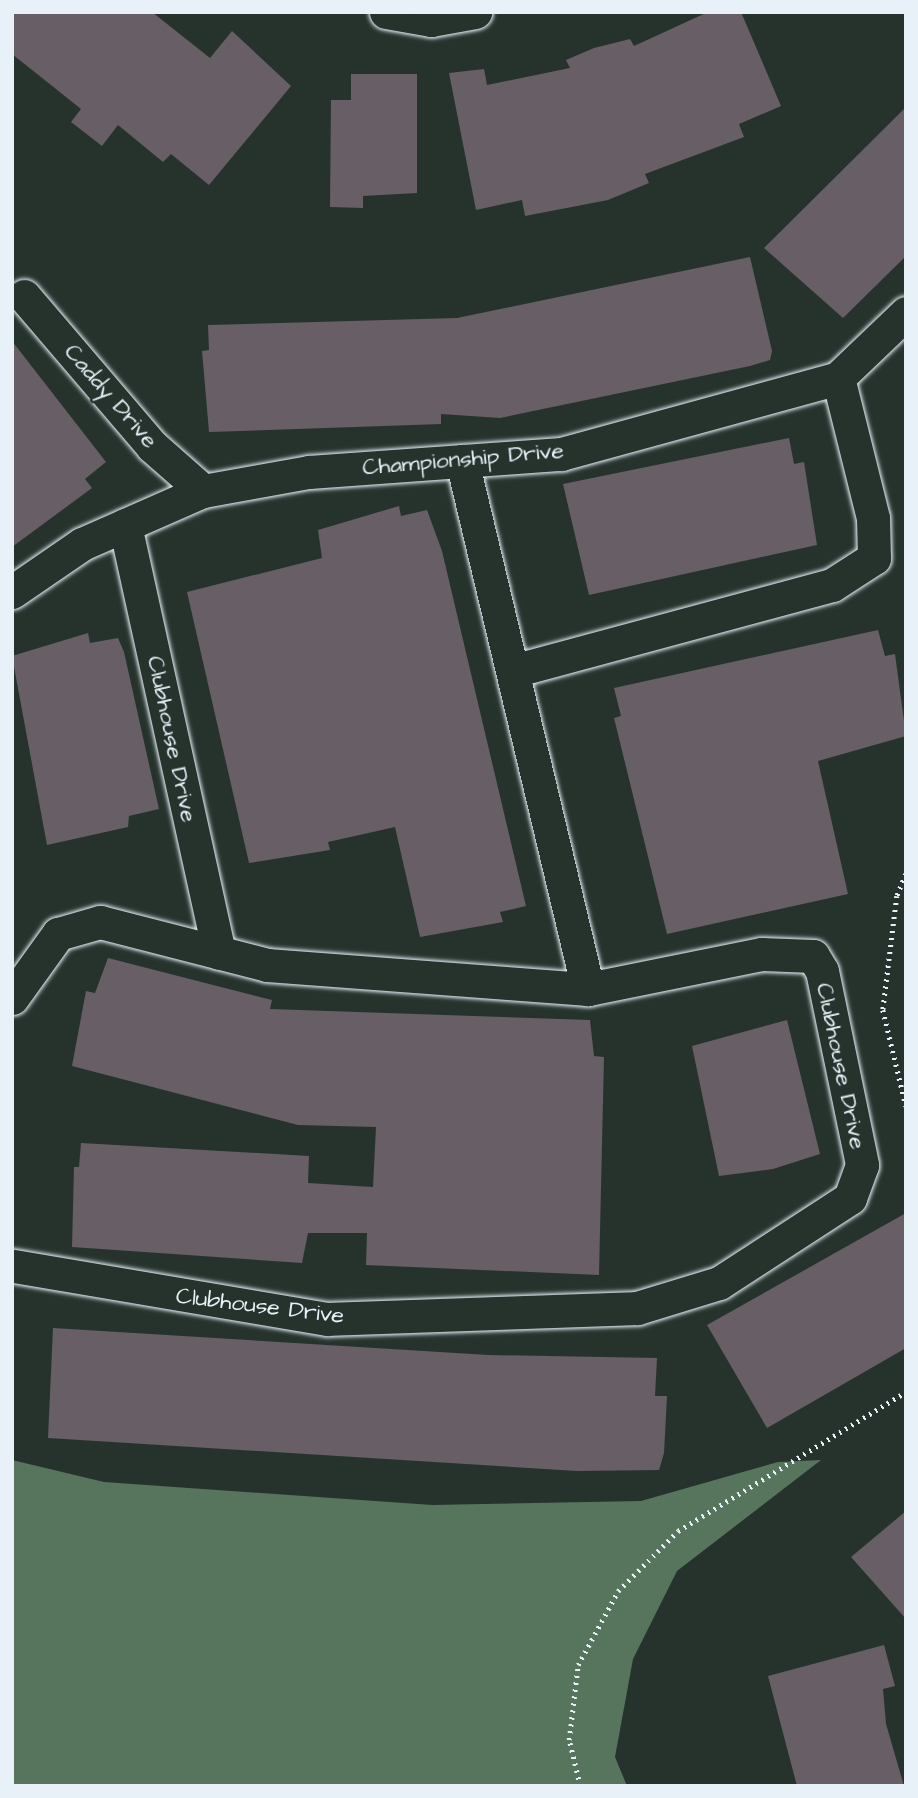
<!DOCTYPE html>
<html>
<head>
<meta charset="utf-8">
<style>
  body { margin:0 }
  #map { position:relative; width:918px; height:1798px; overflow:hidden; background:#26332d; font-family:"Architects Daughter",sans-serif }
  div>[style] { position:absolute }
  .green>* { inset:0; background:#57755c }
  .building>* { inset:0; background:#685e65 }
  .path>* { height:4.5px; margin-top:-2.25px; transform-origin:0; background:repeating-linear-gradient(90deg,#e8f1f8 0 2px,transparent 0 7px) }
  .roads { filter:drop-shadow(0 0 2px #e8f1f8) drop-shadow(0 0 2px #e8f1f8) }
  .minor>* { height:33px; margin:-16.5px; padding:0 16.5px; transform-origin:16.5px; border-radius:16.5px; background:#26332d }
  span { translate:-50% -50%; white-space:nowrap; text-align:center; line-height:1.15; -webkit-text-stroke:5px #26332d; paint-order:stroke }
  .street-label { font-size:23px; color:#e8f1f8 }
  .frame { position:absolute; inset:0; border:14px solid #e8f1f8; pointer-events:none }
</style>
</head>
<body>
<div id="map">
  <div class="green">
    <i style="clip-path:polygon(12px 1460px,104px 1482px,432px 1505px,641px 1501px,778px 1462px,821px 1460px,677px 1571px,633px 1659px,615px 1757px,627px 1786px,12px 1786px)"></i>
  </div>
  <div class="building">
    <i style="clip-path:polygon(12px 12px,152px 12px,210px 58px,232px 31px,291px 86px,209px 185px,171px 154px,163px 162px,118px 125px,102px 146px,71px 122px,81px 109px,12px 54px)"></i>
    <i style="clip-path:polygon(708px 12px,741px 12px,781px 106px,739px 124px,744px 137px,645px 174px,649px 183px,608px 200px,525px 216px,522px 200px,476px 210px,449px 73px,484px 69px,487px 85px,570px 68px,566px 60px,594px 48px,630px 39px,634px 46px)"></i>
    <i style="clip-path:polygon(351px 74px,417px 74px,417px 193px,363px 196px,363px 208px,330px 207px,331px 100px,351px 100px)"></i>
    <i style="clip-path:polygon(906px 107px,906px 256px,843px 318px,764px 248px)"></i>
    <i style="clip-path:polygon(750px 257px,772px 351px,770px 360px,750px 366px,500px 418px,441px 414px,441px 424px,209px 432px,202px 351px,209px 350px,208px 325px,457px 318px)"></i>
    <i style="clip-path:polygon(12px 341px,106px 462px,85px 479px,92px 488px,12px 547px)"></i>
    <i style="clip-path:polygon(789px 438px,794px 464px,804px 462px,817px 545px,589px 595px,563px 484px)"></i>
    <i style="clip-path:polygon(399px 506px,401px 516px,427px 510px,442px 551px,526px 906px,500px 912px,503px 922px,420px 937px,395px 827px,328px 842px,330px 850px,249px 863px,187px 592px,322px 558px,318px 530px)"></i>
    <i style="clip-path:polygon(878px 630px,885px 656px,895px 654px,906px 736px,818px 761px,848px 894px,667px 934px,614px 718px,621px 716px,614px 688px)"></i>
    <i style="clip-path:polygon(88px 633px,90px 643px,118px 638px,124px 652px,159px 809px,129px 816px,128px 827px,47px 845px,12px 656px)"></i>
    <i style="clip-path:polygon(108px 958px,272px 1000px,270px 1009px,590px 1020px,594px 1056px,604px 1057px,599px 1275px,366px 1265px,367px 1233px,308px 1233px,302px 1263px,72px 1247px,74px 1167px,79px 1167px,81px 1143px,309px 1156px,308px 1183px,373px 1187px,376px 1127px,298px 1125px,72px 1066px,86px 991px,95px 993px)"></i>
    <i style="clip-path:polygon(787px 1020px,820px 1154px,773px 1169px,719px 1176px,692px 1046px)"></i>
    <i style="clip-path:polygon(906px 1213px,906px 1348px,767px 1428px,707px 1325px)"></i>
    <i style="clip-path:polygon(53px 1328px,488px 1355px,657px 1358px,655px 1396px,667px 1396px,664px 1453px,659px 1470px,577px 1471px,48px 1438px)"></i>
    <i style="clip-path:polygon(906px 1511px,906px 1619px,851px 1557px)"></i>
    <i style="clip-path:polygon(884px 1645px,895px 1686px,883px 1689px,886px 1724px,904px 1786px,797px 1786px,768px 1676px)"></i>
  </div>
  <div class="path">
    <i style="left:906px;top:874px;width:24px;rotate:112deg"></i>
    <i style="left:897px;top:896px;width:115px;rotate:97deg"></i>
    <i style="left:883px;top:1010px;width:99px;rotate:76.5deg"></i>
    <i style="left:580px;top:1786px;width:47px;rotate:-103.4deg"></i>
    <i style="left:569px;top:1740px;width:76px;rotate:-83.2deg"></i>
    <i style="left:578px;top:1665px;width:84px;rotate:-61.6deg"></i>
    <i style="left:618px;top:1591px;width:85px;rotate:-45deg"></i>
    <i style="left:678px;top:1531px;width:267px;rotate:-31.4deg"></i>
  </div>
  <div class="roads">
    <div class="minor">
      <i style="left:386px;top:12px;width:46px;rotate:10.1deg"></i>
      <i style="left:431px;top:20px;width:45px;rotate:-10.3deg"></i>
      <i style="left:24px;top:296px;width:197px;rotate:49.5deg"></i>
      <i style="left:152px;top:446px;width:68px;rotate:41.4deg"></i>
      <i style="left:462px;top:461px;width:543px;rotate:76.58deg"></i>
      <i style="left:125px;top:525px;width:438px;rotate:77.6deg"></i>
      <i style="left:12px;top:592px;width:85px;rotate:-34.4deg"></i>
      <i style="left:82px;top:544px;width:132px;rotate:-23.7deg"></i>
      <i style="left:203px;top:491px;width:108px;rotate:-10.2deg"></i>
      <i style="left:309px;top:472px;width:253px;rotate:-4.1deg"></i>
      <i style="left:561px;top:454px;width:287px;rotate:-15.3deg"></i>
      <i style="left:838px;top:378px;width:94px;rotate:-43.7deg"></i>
      <i style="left:513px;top:671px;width:330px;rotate:-15.1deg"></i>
      <i style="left:832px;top:585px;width:50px;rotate:-32.7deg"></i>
      <i style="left:874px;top:558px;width:40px;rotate:-91.4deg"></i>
      <i style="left:873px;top:518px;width:144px;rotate:-104deg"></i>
      <i style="left:12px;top:998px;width:79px;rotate:-54.3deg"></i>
      <i style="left:58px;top:934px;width:44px;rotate:-15.9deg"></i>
      <i style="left:100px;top:922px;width:172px;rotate:14.4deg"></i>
      <i style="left:267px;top:965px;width:322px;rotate:4.3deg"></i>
      <i style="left:588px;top:989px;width:177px;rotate:-11.4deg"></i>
      <i style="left:762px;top:954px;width:51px;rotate:2.2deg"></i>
      <i style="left:813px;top:956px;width:17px;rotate:59deg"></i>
      <i style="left:822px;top:971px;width:198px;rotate:78.3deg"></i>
      <i style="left:862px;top:1165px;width:35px;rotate:110deg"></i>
      <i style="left:850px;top:1198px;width:156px;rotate:147deg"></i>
      <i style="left:719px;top:1283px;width:86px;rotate:163deg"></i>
      <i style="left:637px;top:1308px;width:310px;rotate:178deg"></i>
      <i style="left:327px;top:1319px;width:319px;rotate:-170.4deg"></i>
    </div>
  </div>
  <div class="street-label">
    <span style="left:111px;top:396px;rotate:49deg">Caddy Drive</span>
    <span style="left:463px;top:459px;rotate:-5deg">Championship Drive</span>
    <span style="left:172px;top:739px;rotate:78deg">Clubhouse Drive</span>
    <span style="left:841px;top:1066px;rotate:78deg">Clubhouse Drive</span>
    <span style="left:260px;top:1306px;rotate:7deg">Clubhouse Drive</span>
  </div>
  <div class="frame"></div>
</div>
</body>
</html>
